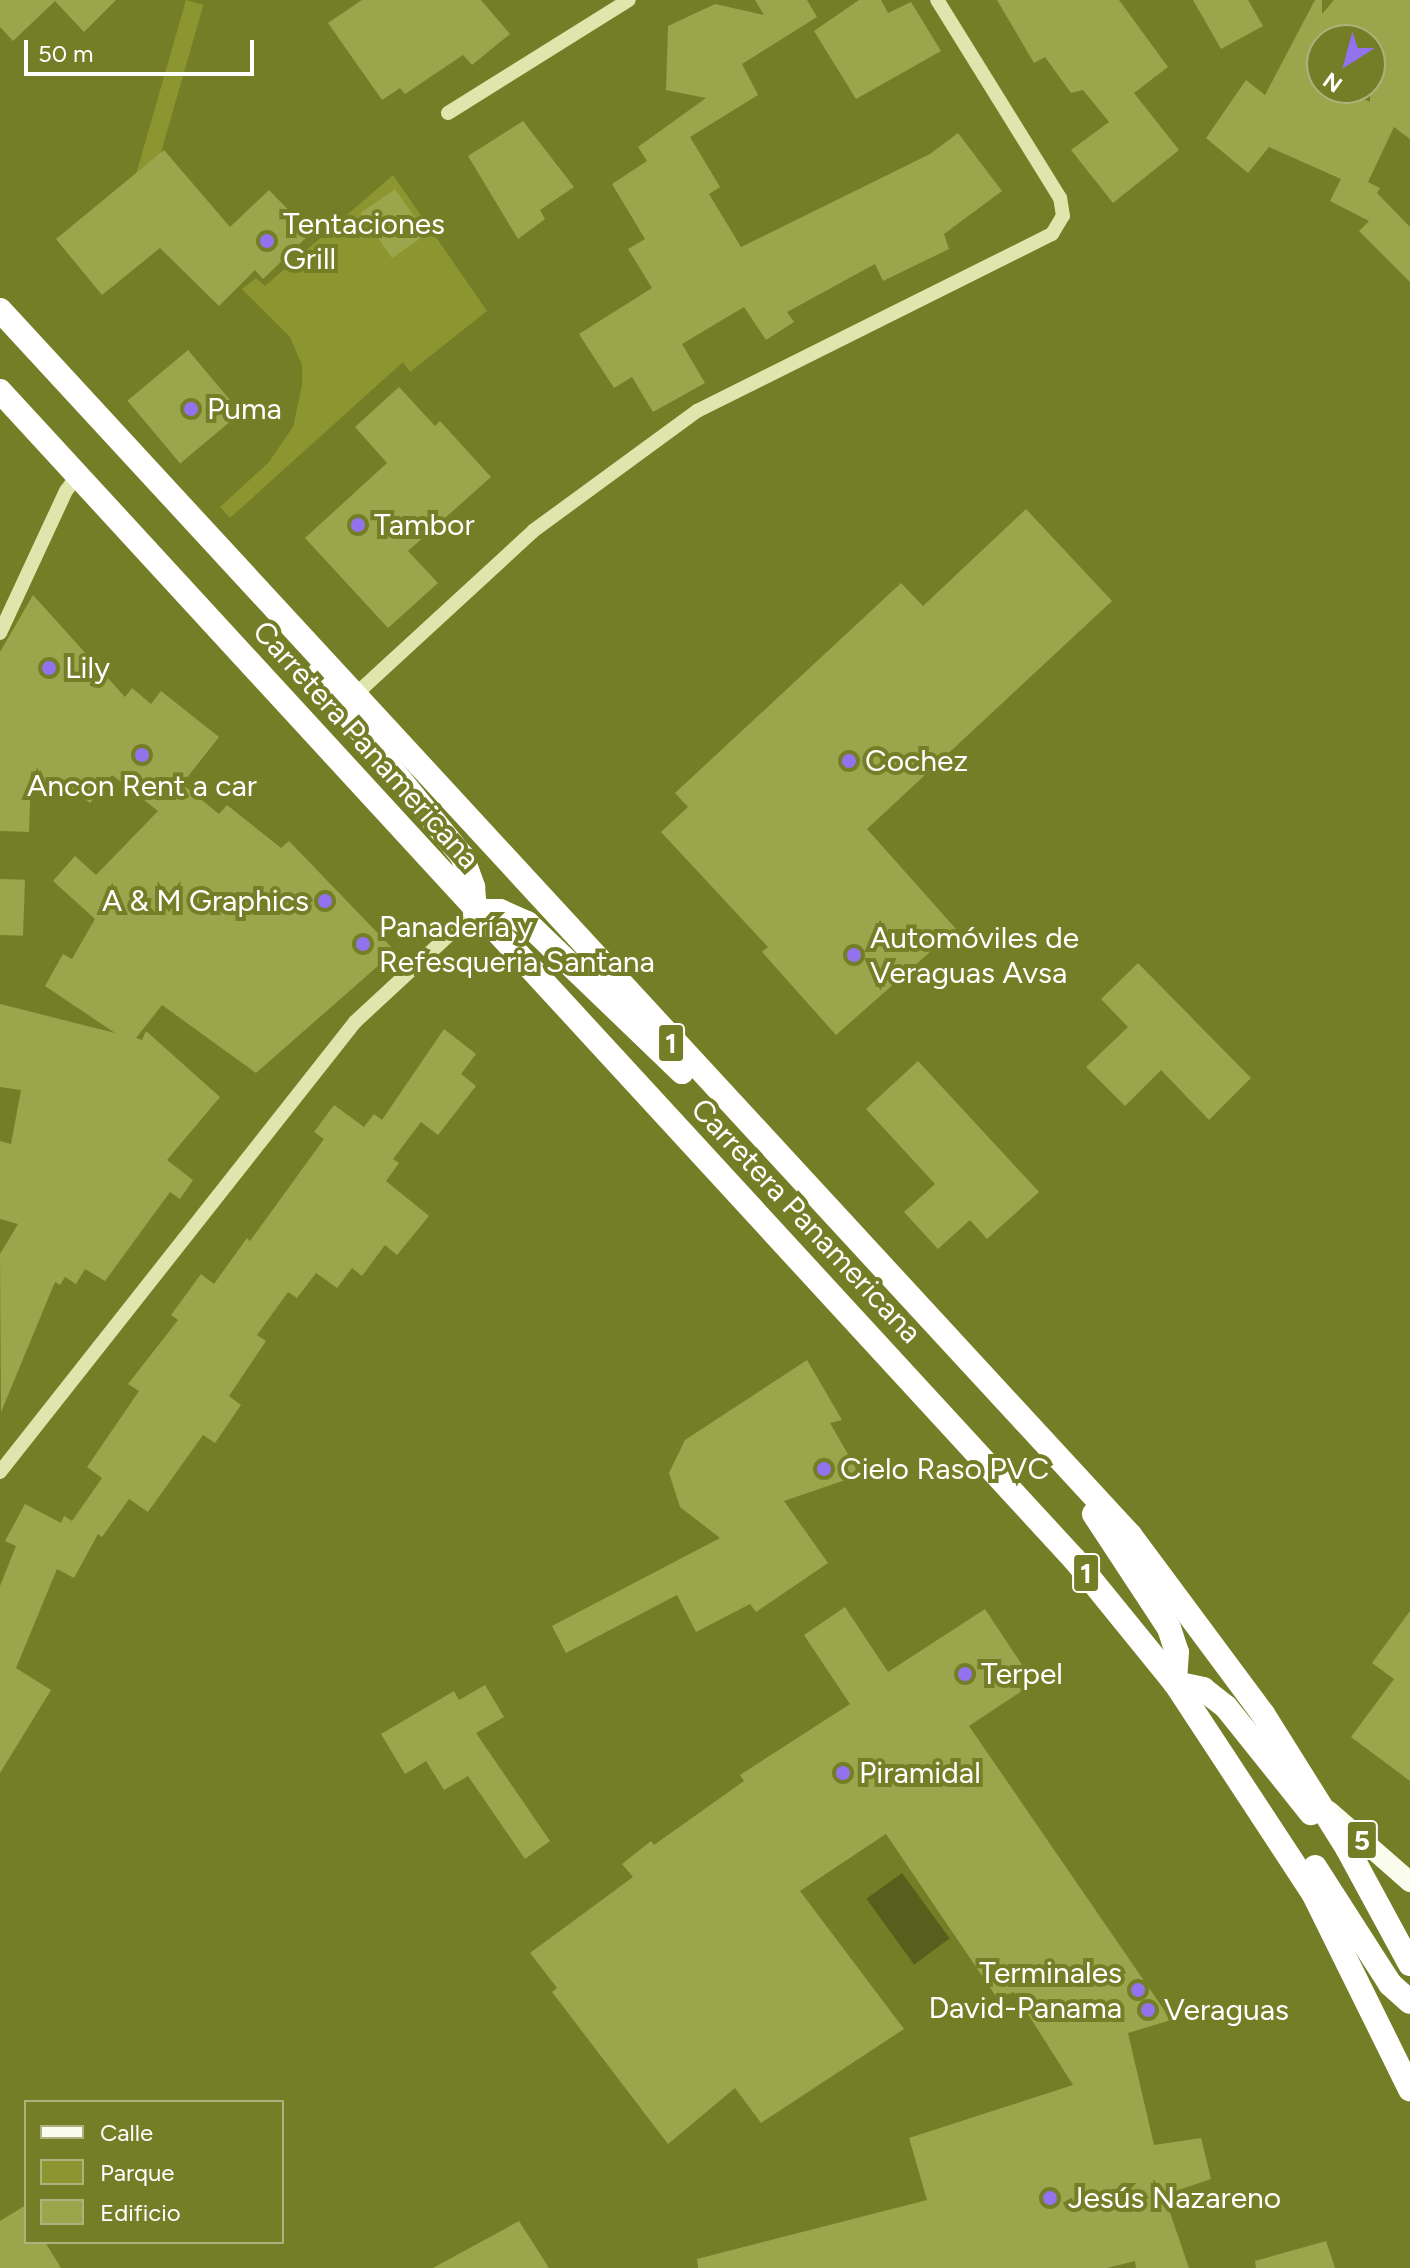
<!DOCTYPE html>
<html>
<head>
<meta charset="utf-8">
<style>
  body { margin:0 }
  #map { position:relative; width:1410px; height:2268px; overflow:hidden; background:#747e26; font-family:Figtree,sans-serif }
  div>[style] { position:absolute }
  .green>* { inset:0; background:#8b9631; transform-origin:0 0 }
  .water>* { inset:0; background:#565f1b; transform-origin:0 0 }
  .building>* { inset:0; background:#9ba54b; transform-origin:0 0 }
  .minor>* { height:14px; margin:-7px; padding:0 7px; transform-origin:7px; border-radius:7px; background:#dfe5ad }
  .major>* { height:20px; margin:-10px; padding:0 10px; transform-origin:10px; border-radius:10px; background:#fafded }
  .highway>* { height:24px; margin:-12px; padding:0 12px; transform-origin:12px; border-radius:12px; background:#fff }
  .dots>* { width:22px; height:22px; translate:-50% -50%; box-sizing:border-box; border:4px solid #747e26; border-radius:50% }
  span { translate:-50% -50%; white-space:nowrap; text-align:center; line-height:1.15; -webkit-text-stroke:8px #747e26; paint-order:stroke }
  .shield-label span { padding:2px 6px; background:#747e26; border:2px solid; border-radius:6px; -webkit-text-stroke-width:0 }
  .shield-label { font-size:28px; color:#fff; font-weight:700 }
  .poi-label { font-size:30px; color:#fff }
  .left { translate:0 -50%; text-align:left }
  .right { translate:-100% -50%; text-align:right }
  .street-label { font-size:30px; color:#fff }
  .legend { position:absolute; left:24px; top:2100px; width:260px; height:144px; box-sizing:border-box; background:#747e26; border:2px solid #acb27d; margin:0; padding:10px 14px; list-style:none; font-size:24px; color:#fff }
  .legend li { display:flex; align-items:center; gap:16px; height:40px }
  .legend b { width:40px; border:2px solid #acb27d }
  .north { position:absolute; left:1306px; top:24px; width:80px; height:80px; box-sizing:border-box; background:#747e26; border:2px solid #acb27d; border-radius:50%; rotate:216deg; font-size:22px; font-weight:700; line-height:32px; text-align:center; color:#fff }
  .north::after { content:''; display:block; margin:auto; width:28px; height:36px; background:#9372ee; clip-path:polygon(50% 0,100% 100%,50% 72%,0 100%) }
  .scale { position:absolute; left:24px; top:40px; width:230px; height:36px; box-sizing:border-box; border:4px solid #fff; border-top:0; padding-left:10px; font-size:24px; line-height:28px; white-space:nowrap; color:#fff; -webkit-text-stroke:6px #747e26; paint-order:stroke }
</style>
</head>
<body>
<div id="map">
  <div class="green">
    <i style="left:186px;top:0;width:18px;height:211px;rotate:16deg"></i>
    <i style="clip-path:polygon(393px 175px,487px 311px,410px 372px,403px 362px,230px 518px,220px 507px,269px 462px,293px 427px,302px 385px,302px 365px,290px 337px,242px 289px,256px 278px,265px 286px)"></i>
  </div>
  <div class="water">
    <i style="left:902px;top:1873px;width:81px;height:44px;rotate:54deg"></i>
  </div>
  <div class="building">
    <i style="clip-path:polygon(0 0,116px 0,84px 32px,55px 1px,13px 41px,0 27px)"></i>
    <i style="clip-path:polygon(362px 0,481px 0,510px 34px,472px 65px,463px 55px,405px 94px,400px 88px,382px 100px,328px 23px)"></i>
    <i style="clip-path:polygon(755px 0,807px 0,817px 17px,742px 64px,758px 95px,690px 137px,720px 187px,709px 194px,741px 247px,930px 154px,958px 133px,1002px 191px,944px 234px,949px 249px,883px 281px,875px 264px,787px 312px,794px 322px,766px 340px,744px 307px,682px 344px,705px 383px,653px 412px,632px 377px,614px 388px,579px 334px,652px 288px,628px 249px,645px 239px,612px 184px,647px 161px,638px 147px,706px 98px,666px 90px,668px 26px,715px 4px,764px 15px)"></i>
    <i style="clip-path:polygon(859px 0,881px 0,888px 13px,911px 2px,941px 51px,856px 99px,814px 31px)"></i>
    <i style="clip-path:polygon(997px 0,1119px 0,1168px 67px,1134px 93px,1179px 150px,1113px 203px,1071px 150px,1109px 122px,1083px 90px,1071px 93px,1045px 57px,1034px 63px)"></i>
    <i style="clip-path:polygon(1193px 0,1248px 0,1263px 26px,1221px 49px)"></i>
    <i style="clip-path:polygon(evenodd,1315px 0,1322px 0,1322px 14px,1334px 0,1410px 0,1410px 139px,1394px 127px,1368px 182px,1380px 188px,1377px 193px,1410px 227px,1410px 282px,1359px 231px,1369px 221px,1330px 201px,1341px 179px,1269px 147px,1248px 173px,1206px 138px,1246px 80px,1265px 95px,1315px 0,1322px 40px,1370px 40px,1370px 102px,1341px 88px,1322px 88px,1322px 40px)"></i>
    <i style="clip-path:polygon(523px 121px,574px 187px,540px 210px,545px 219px,518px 239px,468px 156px)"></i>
    <i style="clip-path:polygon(164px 150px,230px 227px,269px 190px,311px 233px,263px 279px,255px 270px,219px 306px,160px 248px,102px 295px,56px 239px)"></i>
    <i style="left:395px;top:189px;width:55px;height:42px;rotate:55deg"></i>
    <i style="left:188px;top:350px;width:82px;height:79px;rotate:50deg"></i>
    <i style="clip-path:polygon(399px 387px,435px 426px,440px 421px,491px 477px,408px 551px,438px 583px,388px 628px,305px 538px,387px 463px,355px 427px)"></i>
    <i style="clip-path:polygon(1026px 509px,1112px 601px,867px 829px,956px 929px,836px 1035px,762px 952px,768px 947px,661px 832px,688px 807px,675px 793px,901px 583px,923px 606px)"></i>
    <i style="clip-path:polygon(33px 595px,125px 697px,132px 688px,151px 704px,161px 691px,219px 737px,182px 784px,219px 814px,227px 805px,281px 848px,289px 841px,395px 951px,256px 1073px,162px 1005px,136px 1038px,142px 1040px,146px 1031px,220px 1097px,167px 1160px,193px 1180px,180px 1199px,170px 1192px,105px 1281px,85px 1269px,76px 1284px,65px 1277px,60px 1285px,55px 1282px,1px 1412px,0 1254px,18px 1224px,0 1219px,0 1141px,11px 1144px,21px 1090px,0 1087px,0 1004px,115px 1033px,45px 986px,63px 954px,72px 959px,95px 919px,53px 881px,75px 856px,96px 875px,158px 811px,112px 775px,90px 803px,70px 787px,62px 798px,31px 772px,29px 832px,0 831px,0 652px)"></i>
    <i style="left:0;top:879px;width:25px;height:56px;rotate:2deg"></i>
    <i style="clip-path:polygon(1138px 963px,1251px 1078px,1209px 1120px,1161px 1070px,1125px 1106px,1086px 1067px,1128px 1027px,1101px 999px)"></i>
    <i style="clip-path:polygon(444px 1029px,476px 1054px,461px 1074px,476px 1086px,438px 1135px,421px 1122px,393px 1159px,399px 1163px,386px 1181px,429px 1216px,397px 1255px,385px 1245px,362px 1276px,352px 1268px,337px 1288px,316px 1273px,297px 1298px,288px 1292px,257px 1335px,266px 1341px,229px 1396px,241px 1405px,215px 1443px,203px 1435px,148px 1512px,129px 1499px,102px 1537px,98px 1534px,74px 1578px,57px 1569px,16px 1668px,51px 1690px,0 1773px,0 1586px,16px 1546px,5px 1541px,25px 1504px,61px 1523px,64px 1516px,72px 1521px,102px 1478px,87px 1467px,139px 1391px,128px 1384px,178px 1320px,171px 1315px,201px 1274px,214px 1284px,247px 1238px,250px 1241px,324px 1139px,314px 1132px,334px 1105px,364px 1127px,374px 1114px,382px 1120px)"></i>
    <i style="clip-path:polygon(918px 1061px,1039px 1192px,987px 1239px,970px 1220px,938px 1249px,904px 1212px,935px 1184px,866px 1109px)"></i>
    <i style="clip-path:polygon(807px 1360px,842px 1420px,830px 1423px,860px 1475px,784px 1501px,828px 1563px,756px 1612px,750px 1604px,696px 1632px,677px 1595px,566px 1653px,552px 1626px,720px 1538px,680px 1507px,669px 1473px,685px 1440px)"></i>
    <i style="clip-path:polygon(845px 1607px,888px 1672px,985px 1609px,1034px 1683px,969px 1726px,1171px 2020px,1128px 2033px,1154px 2145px,1201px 2138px,1211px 2179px,1164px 2195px,1189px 2268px,1136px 2268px,1135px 2261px,1107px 2268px,698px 2268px,697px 2259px,927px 2200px,909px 2138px,1073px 2085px,1014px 1992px,997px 1998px,886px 1834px,800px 1891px,904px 2029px,761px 2123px,735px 2088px,668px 2144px,552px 1992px,557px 1988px,530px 1953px,633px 1877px,622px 1864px,651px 1841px,654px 1845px,744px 1781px,740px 1775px,850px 1704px,804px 1635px)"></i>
    <i style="clip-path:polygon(1410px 1611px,1410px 1781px,1351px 1737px,1394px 1679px,1372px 1663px)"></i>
    <i style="clip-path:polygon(485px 1685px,504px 1717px,476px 1733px,550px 1841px,525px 1859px,468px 1776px,444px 1790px,426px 1761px,405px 1774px,381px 1734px,454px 1691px,459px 1700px)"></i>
    <i style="clip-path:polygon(26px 2205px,26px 2242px,45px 2242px,61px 2268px,0 2268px,0 2221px)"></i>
    <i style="clip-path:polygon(519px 2221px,549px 2268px,433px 2268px)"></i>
    <i style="clip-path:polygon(1326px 2241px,1335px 2268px,1256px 2268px,1255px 2261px)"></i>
  </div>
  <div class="minor">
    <i style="left:448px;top:113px;width:213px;rotate:-32deg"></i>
    <i style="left:0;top:633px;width:157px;rotate:-65.1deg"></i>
    <i style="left:66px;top:491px;width:19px;rotate:-54deg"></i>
    <i style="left:356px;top:694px;width:241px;rotate:-42.6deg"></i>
    <i style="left:533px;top:531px;width:203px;rotate:-36.2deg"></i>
    <i style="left:697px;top:411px;width:397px;rotate:-26.5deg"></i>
    <i style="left:1052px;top:234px;width:21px;rotate:-59deg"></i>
    <i style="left:1063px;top:216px;width:18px;rotate:-99deg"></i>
    <i style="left:1060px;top:198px;width:233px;rotate:-121.8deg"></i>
    <i style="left:0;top:1472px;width:573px;rotate:-51.73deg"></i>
    <i style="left:355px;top:1022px;width:163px;rotate:-42.8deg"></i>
  </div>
  <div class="major">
    <i style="left:1329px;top:1811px;width:108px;rotate:41.2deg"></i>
  </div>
  <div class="highway">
    <i style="left:0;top:310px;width:1667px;rotate:47.31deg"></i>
    <i style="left:1130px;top:1535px;width:223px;rotate:53.4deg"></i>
    <i style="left:1263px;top:1714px;width:158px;rotate:57.9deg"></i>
    <i style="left:1347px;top:1848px;width:132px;rotate:61.5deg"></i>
    <i style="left:0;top:391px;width:1588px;rotate:47.4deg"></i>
    <i style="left:1075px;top:1560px;width:159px;rotate:50.9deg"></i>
    <i style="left:1175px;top:1683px;width:251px;rotate:56.7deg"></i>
    <i style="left:1313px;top:1893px;width:219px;rotate:63.7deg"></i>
    <i style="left:320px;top:672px;width:50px;rotate:57.3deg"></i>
    <i style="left:347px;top:714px;width:183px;rotate:51deg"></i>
    <i style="left:462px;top:856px;width:33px;rotate:70deg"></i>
    <i style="left:473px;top:887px;width:24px;rotate:85deg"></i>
    <i style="left:475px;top:911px;width:25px"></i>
    <i style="left:500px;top:911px;width:30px;rotate:24deg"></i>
    <i style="left:527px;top:923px;width:215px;rotate:43.9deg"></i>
    <i style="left:1094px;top:1514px;width:136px;rotate:56.7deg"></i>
    <i style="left:1169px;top:1628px;width:25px;rotate:72deg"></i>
    <i style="left:1177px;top:1652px;width:31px;rotate:94deg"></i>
    <i style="left:1175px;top:1683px;width:29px;rotate:12deg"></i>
    <i style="left:1203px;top:1689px;width:29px;rotate:38deg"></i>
    <i style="left:1226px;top:1707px;width:136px;rotate:51.3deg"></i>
    <i style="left:1315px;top:1867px;width:139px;rotate:57.3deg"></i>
    <i style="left:1390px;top:1984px;width:27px;rotate:42deg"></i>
  </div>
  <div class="dots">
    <i style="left:267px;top:241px;background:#9372ee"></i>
    <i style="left:191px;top:409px;background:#9372ee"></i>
    <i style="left:358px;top:525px;background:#9372ee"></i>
    <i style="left:49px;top:668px;background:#9372ee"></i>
    <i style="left:142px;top:755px;background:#9372ee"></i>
    <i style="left:849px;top:761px;background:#9372ee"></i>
    <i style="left:325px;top:901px;background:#9372ee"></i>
    <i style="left:363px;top:944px;background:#9372ee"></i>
    <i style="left:854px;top:955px;background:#9372ee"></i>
    <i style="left:824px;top:1469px;background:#9372ee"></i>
    <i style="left:965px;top:1674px;background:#9372ee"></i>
    <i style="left:843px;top:1773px;background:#9372ee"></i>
    <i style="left:1138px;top:1990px;background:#9372ee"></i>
    <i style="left:1148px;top:2010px;background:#9372ee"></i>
    <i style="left:1050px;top:2198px;background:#9372ee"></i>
  </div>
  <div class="shield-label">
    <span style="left:671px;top:1043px">1</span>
    <span style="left:1086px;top:1573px">1</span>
    <span style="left:1362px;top:1840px">5</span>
  </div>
  <div class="poi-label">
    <span class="left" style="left:283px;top:241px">Tentaciones<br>Grill</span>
    <span class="left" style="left:207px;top:409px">Puma</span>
    <span class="left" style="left:374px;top:525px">Tambor</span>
    <span class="left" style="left:65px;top:668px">Lily</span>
    <span class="left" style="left:865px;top:761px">Cochez</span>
    <span style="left:142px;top:786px">Ancon Rent a car</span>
    <span class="right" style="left:309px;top:901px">A &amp; M Graphics</span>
    <span class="left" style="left:379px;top:944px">Panadería y<br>Refesqueria Santana</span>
    <span class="left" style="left:870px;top:955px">Automóviles de<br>Veraguas Avsa</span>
    <span class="left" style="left:840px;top:1469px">Cielo Raso PVC</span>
    <span class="left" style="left:981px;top:1674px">Terpel</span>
    <span class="left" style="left:859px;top:1773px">Piramidal</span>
    <span class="right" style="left:1122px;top:1990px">Terminales<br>David-Panama</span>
    <span class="left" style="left:1164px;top:2010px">Veraguas</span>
    <span class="left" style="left:1068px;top:2198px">Jesús Nazareno</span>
  </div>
  <div class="street-label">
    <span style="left:366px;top:745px;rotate:48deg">Carretera Panamericana</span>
    <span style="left:806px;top:1221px;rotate:47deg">Carretera Panamericana</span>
  </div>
  <ul class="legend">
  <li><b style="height:10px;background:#fafded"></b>Calle</li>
  <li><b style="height:22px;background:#8b9631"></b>Parque</li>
  <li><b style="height:22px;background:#9ba54b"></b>Edificio</li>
  </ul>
  <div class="north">N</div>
  <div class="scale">50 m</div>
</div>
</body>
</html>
